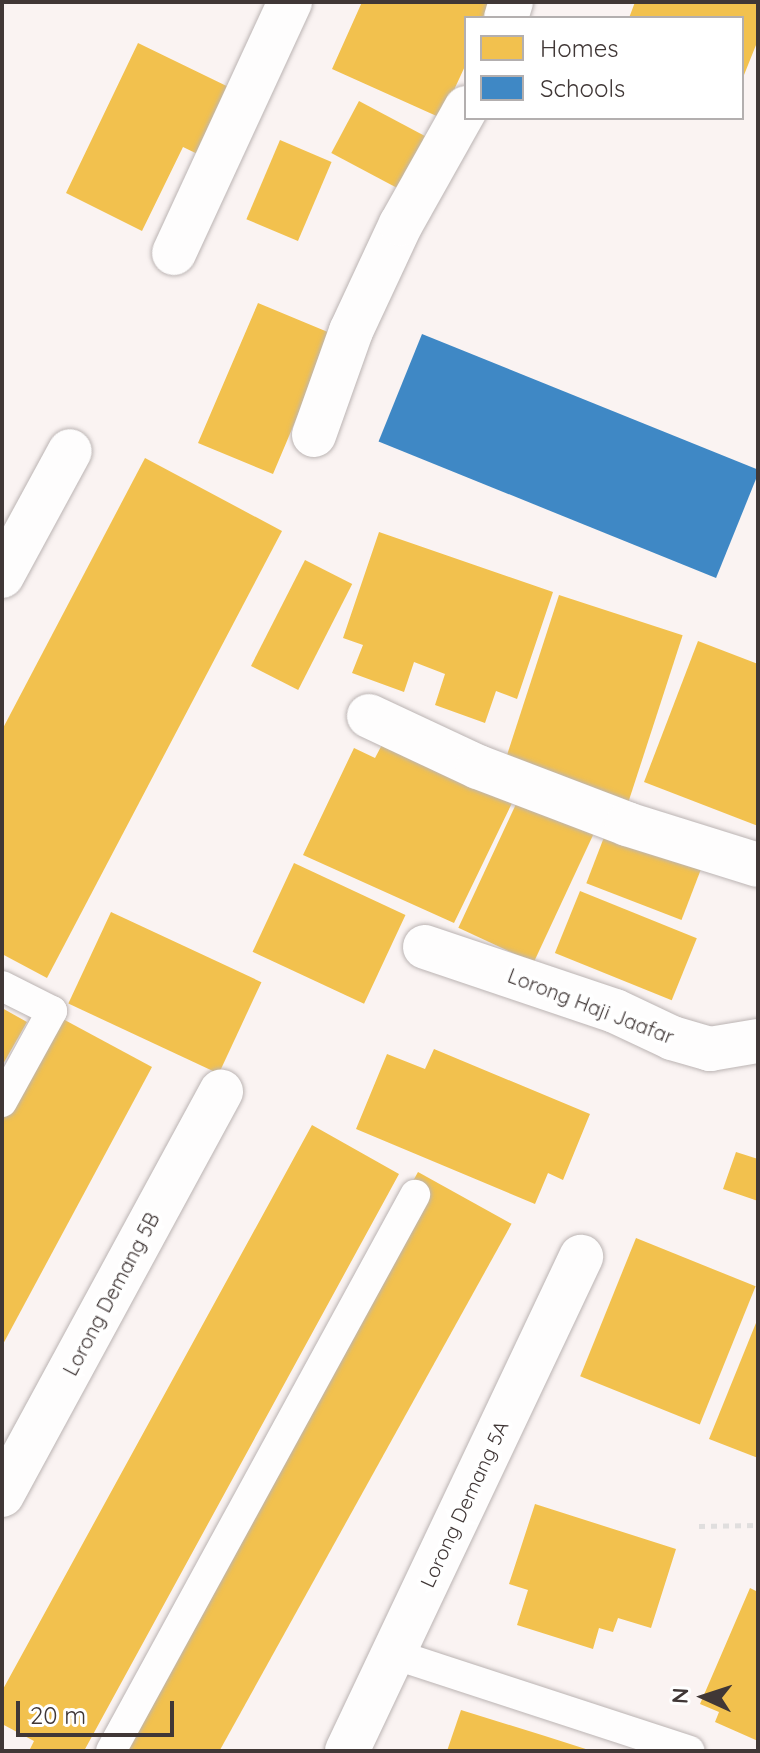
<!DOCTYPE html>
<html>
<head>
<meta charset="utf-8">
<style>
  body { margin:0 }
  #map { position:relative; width:760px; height:1753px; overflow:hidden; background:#faf3f2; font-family:Quicksand,sans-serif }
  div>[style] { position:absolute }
  .homes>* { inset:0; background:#f2c14e; transform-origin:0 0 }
  .schools>* { inset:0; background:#3f88c5; transform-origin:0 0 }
  .path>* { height:5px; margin-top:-2.5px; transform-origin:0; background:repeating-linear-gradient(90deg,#e0dede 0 6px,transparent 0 12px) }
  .roads { filter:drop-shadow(0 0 2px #bbb4b3) drop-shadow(0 0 2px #bbb4b3) }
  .lane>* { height:30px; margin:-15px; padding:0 15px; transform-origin:15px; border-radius:15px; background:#fefdfd }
  .street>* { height:44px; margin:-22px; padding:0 22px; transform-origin:22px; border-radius:22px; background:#fefdfd }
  span { translate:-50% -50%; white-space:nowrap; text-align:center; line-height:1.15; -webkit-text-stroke:8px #fff; paint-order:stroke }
  .street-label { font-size:20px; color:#403736 }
  .frame { position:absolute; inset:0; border:4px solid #403736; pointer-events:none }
  .legend { position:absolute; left:464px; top:16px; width:280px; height:104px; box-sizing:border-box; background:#fff; border:2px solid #b3afaf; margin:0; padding:10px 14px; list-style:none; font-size:24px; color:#403736 }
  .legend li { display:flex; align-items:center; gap:16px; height:40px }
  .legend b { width:40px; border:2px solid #b3afaf }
  .north { position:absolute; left:664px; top:1657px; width:80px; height:80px; -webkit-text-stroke:6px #fff; paint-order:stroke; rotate:273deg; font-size:22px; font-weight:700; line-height:32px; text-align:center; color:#403736 }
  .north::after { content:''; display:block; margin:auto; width:28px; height:36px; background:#403736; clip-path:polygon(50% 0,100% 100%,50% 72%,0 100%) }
  .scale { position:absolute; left:16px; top:1701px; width:158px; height:36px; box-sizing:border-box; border:4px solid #403736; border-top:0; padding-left:10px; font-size:24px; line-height:28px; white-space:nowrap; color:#403736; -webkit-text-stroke:6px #fff; paint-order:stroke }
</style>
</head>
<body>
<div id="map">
  <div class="homes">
    <i style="clip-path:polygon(362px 2px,494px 2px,487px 18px,466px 18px,466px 64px,441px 118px,332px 69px)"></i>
    <i style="clip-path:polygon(635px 2px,758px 2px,758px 40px,742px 80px,742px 18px,629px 18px)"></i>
    <i style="clip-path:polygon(138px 43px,241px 93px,210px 160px,183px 147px,142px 231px,66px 193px)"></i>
    <i style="left:359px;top:101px;width:81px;height:59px;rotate:28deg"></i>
    <i style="left:280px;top:140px;width:56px;height:86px;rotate:23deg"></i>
    <i style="clip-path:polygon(258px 303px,347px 340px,311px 384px,273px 474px,198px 443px)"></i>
    <i style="clip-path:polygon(145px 458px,282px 531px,47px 978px,2px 954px,2px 730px)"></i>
    <i style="clip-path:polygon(379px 532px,553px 592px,517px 699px,496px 691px,485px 723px,435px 705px,445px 674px,414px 662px,404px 692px,352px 673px,363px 645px,343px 638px)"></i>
    <i style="left:305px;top:560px;width:53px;height:119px;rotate:27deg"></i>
    <i style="left:559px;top:595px;width:130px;height:175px;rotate:18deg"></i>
    <i style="clip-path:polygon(698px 641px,758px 664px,758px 826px,644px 782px)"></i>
    <i style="clip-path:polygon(385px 739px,513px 801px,454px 923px,303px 855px,354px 748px,375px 758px)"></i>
    <i style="left:523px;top:789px;width:83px;height:153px;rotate:25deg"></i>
    <i style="left:606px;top:832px;width:102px;height:55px;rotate:21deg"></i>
    <i style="left:294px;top:863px;width:123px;height:98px;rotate:25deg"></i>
    <i style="left:580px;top:891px;width:126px;height:67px;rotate:22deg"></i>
    <i style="left:111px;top:912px;width:166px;height:101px;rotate:25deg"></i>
    <i style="clip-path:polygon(2px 1008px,27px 1022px,2px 1066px)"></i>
    <i style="clip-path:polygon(48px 1011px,152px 1067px,2px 1346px,2px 1097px)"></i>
    <i style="clip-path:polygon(434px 1049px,590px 1114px,563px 1180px,548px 1173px,535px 1204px,356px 1129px,387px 1054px,425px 1069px)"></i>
    <i style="clip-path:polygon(312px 1125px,399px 1174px,84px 1751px,29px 1751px,34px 1741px,2px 1724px,2px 1691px)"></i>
    <i style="clip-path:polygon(736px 1152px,758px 1159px,758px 1201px,723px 1189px)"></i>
    <i style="left:418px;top:1172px;width:107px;height:662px;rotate:29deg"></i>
    <i style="left:636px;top:1238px;width:129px;height:149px;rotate:22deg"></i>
    <i style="clip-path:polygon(758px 1318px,758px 1458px,709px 1439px)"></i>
    <i style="clip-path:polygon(535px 1504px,676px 1549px,651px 1628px,618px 1618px,613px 1632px,599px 1628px,593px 1649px,517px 1625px,528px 1590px,509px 1584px)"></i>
    <i style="clip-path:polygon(750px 1588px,758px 1592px,758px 1741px,715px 1722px,719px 1712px,700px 1704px)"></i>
    <i style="clip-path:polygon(461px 1710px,545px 1736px,592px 1751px,447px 1751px)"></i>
  </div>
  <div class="schools">
    <i style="left:422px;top:334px;width:364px;height:116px;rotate:22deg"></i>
  </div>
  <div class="path">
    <i style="left:699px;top:1526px;width:59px;rotate:-1deg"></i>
  </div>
  <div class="roads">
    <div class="lane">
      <i style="left:2px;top:986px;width:56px;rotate:26.6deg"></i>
      <i style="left:52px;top:1011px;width:104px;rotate:118.8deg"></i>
      <i style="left:393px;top:1654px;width:312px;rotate:18.1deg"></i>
      <i style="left:111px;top:1751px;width:634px;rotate:-61.33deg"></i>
    </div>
    <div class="street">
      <i style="left:506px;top:18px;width:17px;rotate:-73deg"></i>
      <i style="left:174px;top:253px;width:277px;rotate:-65.2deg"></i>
      <i style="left:314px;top:435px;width:110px;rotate:-70.4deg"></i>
      <i style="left:351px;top:331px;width:118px;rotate:-65deg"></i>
      <i style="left:401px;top:224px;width:133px;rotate:-60.7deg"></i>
      <i style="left:2px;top:576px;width:142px;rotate:-61.5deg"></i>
      <i style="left:369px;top:716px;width:120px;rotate:25.1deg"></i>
      <i style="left:478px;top:767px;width:160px;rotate:20.9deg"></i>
      <i style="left:627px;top:824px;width:137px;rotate:17.4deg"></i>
      <i style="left:425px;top:947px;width:200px;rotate:18.6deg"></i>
      <i style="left:615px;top:1011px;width:63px;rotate:25.3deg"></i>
      <i style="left:672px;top:1038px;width:40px;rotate:16deg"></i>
      <i style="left:710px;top:1049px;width:49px;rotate:-9.5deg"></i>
      <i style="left:2px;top:1495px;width:459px;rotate:-61.5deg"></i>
      <i style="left:347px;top:1751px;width:547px;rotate:-64.65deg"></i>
    </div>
  </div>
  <div class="street-label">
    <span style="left:591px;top:1006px;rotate:21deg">Lorong Haji Jaafar</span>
    <span style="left:111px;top:1294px;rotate:-62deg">Lorong Demang 5B</span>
    <span style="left:464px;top:1504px;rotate:-65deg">Lorong Demang 5A</span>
  </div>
  <div class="frame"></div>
  <ul class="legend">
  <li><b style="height:22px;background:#f2c14e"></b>Homes</li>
  <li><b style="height:22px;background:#3f88c5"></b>Schools</li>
  </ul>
  <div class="north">N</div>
  <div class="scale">20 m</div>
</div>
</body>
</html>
